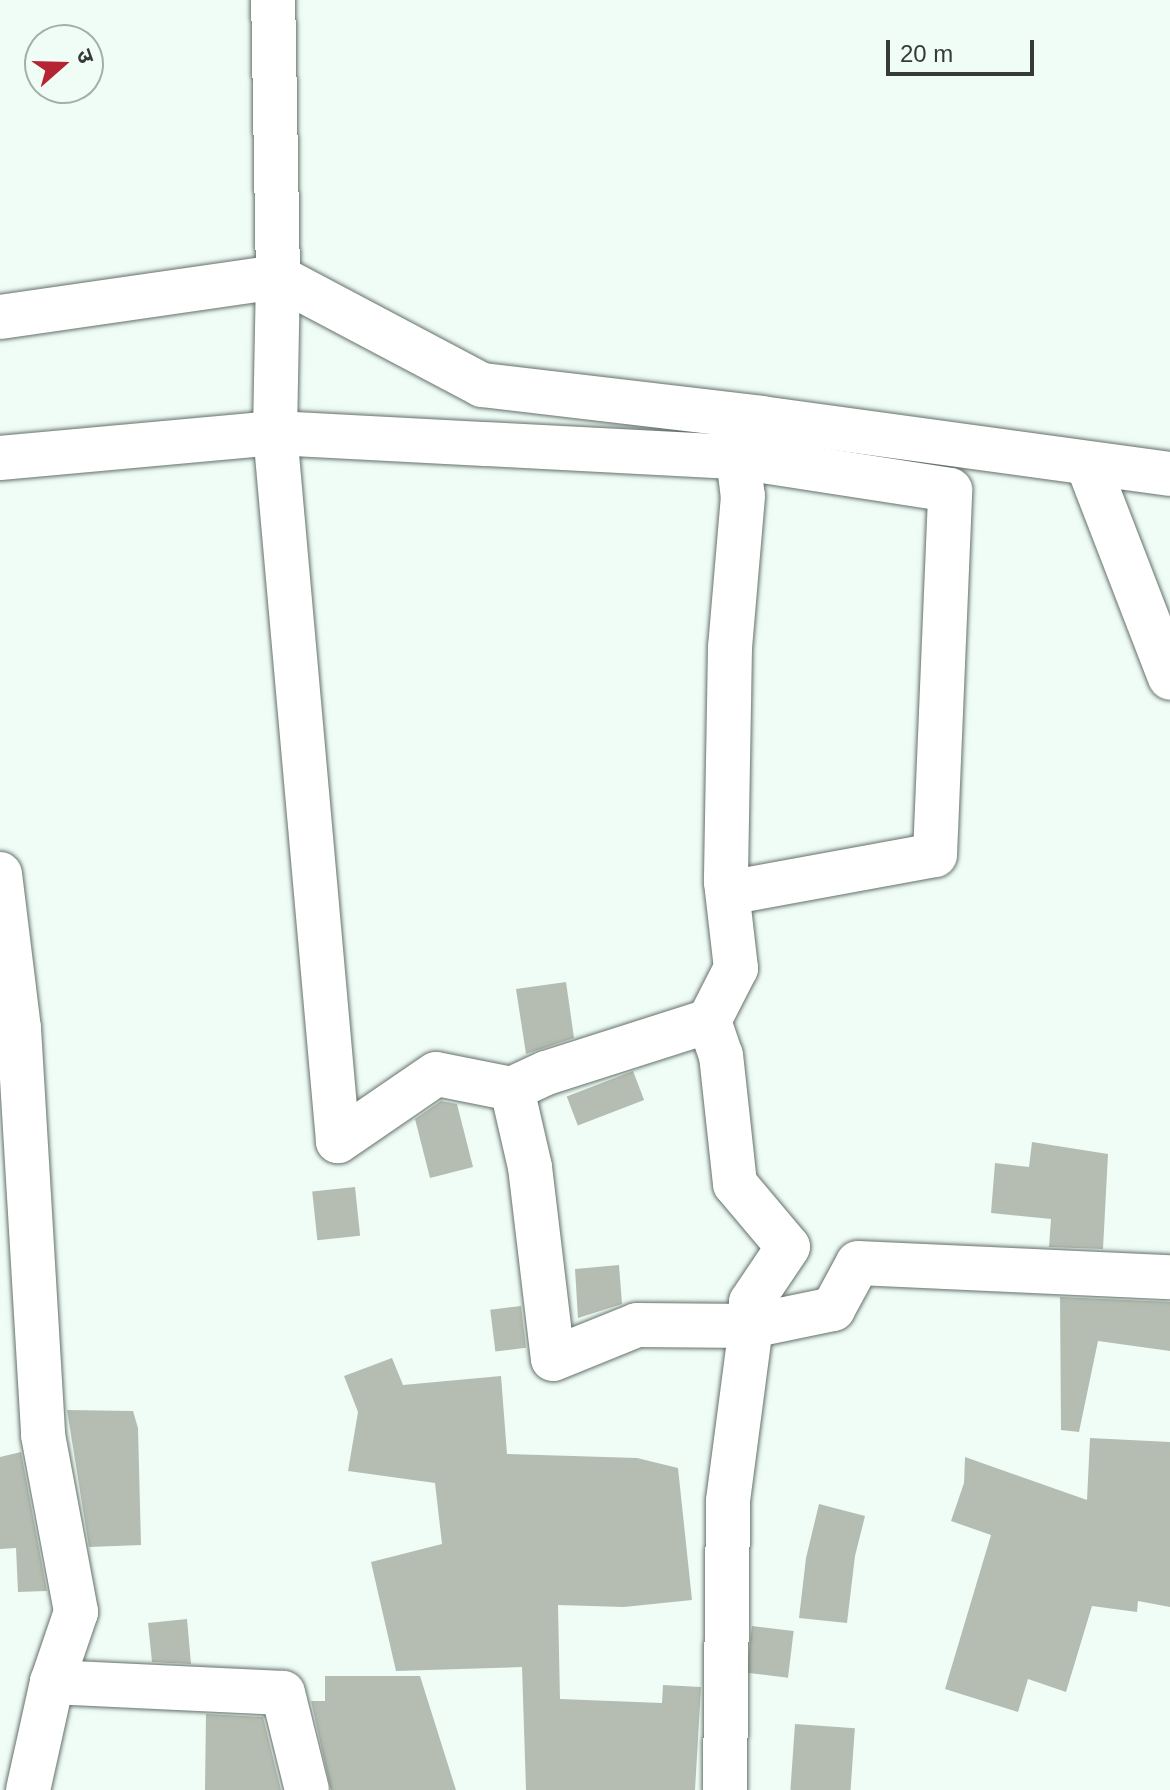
<!DOCTYPE html>
<html>
<head>
<meta charset="utf-8">
<style>
  body { margin:0 }
  #map { position:relative; width:1170px; height:1790px; overflow:hidden; background:#effdf6; font-family:Arial,"Noto Sans Devanagari",sans-serif }
  div>[style] { position:absolute }
  .building>* { inset:0; background:#b5bdb2; transform-origin:0 0 }
  .roads { filter:drop-shadow(0 0 2px #65716b) drop-shadow(0 0 2px #65716b) }
  .minor>* { height:44px; margin:-22px; padding:0 22px; transform-origin:22px; border-radius:22px; background:#fff }
  span { translate:-50% -50%; white-space:nowrap; text-align:center; line-height:1.15; -webkit-text-stroke:8px #effdf6; paint-order:stroke }
  .north { position:absolute; left:24px; top:24px; width:80px; height:80px; box-sizing:border-box; background:#effdf6; border:2px solid #a5afaa; border-radius:50%; rotate:70deg; font-size:22px; font-weight:700; line-height:32px; text-align:center; color:#363b39 }
  .north::after { content:''; display:block; margin:auto; width:28px; height:36px; background:#b62433; clip-path:polygon(50% 0,100% 100%,50% 72%,0 100%) }
  .scale { position:absolute; left:886px; top:40px; width:148px; height:36px; box-sizing:border-box; border:4px solid #363b39; border-top:0; padding-left:10px; font-size:24px; line-height:28px; white-space:nowrap; color:#363b39; -webkit-text-stroke:6px #effdf6; paint-order:stroke }
</style>
</head>
<body>
<div id="map">
  <div class="building">
    <i style="clip-path:polygon(566px 982px,574px 1038px,526px 1054px,516px 989px)"></i>
    <i style="left:633px;top:1071px;width:31px;height:71px;rotate:69deg"></i>
    <i style="clip-path:polygon(441px 1101px,457px 1104px,473px 1167px,430px 1178px,415px 1119px)"></i>
    <i style="clip-path:polygon(1032px 1142px,1108px 1154px,1103px 1249px,1049px 1247px,1051px 1219px,991px 1213px,995px 1163px,1029px 1167px)"></i>
    <i style="left:355px;top:1187px;width:49px;height:43px;rotate:84deg"></i>
    <i style="clip-path:polygon(619px 1265px,622px 1304px,578px 1318px,575px 1269px)"></i>
    <i style="clip-path:polygon(1060px 1297px,1170px 1302px,1170px 1351px,1098px 1341px,1079px 1432px,1061px 1430px)"></i>
    <i style="left:521px;top:1306px;width:42px;height:31px;rotate:83deg"></i>
    <i style="clip-path:polygon(392px 1358px,403px 1385px,501px 1376px,507px 1454px,637px 1458px,678px 1468px,692px 1600px,624px 1607px,558px 1605px,560px 1699px,662px 1703px,663px 1685px,701px 1687px,695px 1790px,526px 1790px,522px 1667px,396px 1671px,371px 1562px,442px 1544px,435px 1483px,348px 1471px,358px 1412px,344px 1376px)"></i>
    <i style="clip-path:polygon(67px 1410px,133px 1411px,138px 1428px,141px 1545px,89px 1547px)"></i>
    <i style="clip-path:polygon(1090px 1438px,1170px 1442px,1170px 1607px,1138px 1601px,1137px 1612px,1092px 1606px,1066px 1692px,1028px 1679px,1018px 1712px,945px 1689px,991px 1535px,951px 1521px,964px 1483px,965px 1457px,1087px 1500px)"></i>
    <i style="clip-path:polygon(21px 1452px,47px 1591px,18px 1592px,16px 1548px,0 1549px,0 1457px)"></i>
    <i style="clip-path:polygon(819px 1504px,865px 1516px,855px 1556px,847px 1623px,799px 1618px,806px 1558px)"></i>
    <i style="clip-path:polygon(187px 1619px,191px 1664px,152px 1662px,148px 1623px)"></i>
    <i style="left:752px;top:1626px;width:42px;height:47px;rotate:7deg"></i>
    <i style="clip-path:polygon(325px 1676px,420px 1676px,456px 1790px,331px 1790px,311px 1701px,325px 1701px)"></i>
    <i style="clip-path:polygon(206px 1714px,263px 1717px,281px 1790px,205px 1790px)"></i>
    <i style="left:795px;top:1724px;width:60px;height:66px;rotate:4deg"></i>
  </div>
  <div class="roads">
    <div class="minor">
      <i style="left:0;top:317px;width:281px;rotate:-8.2deg"></i>
      <i style="left:278px;top:277px;width:231px;rotate:27.9deg"></i>
      <i style="left:482px;top:385px;width:281px;rotate:6.7deg"></i>
      <i style="left:761px;top:418px;width:413px;rotate:7.8deg"></i>
      <i style="left:0;top:458px;width:276px;rotate:-5.2deg"></i>
      <i style="left:275px;top:433px;width:464px;rotate:3deg"></i>
      <i style="left:738px;top:457px;width:39px;rotate:83deg"></i>
      <i style="left:743px;top:496px;width:152px;rotate:94.9deg"></i>
      <i style="left:730px;top:647px;width:235px;rotate:91deg"></i>
      <i style="left:726px;top:882px;width:87px;rotate:83.4deg"></i>
      <i style="left:736px;top:968px;width:59px;rotate:117deg"></i>
      <i style="left:709px;top:1021px;width:171px;rotate:162.3deg"></i>
      <i style="left:546px;top:1073px;width:38px;rotate:155deg"></i>
      <i style="left:512px;top:1089px;width:77px;rotate:-168.8deg"></i>
      <i style="left:436px;top:1074px;width:119px;rotate:145.6deg"></i>
      <i style="left:338px;top:1141px;width:711px;rotate:-95.08deg"></i>
      <i style="left:275px;top:433px;width:156px;rotate:-88.9deg"></i>
      <i style="left:278px;top:277px;width:277px;rotate:-91deg"></i>
      <i style="left:1088px;top:465px;width:228px;rotate:68.9deg"></i>
      <i style="left:0;top:874px;width:155px;rotate:83deg"></i>
      <i style="left:19px;top:1028px;width:408px;rotate:86.6deg"></i>
      <i style="left:43px;top:1435px;width:180px;rotate:79.4deg"></i>
      <i style="left:76px;top:1612px;width:74px;rotate:108.9deg"></i>
      <i style="left:52px;top:1682px;width:111px;rotate:102.5deg"></i>
      <i style="left:728px;top:893px;width:210px;rotate:-10.4deg"></i>
      <i style="left:935px;top:855px;width:365px;rotate:-87.6deg"></i>
      <i style="left:950px;top:490px;width:215px;rotate:-171.2deg"></i>
      <i style="left:709px;top:1021px;width:36px;rotate:71deg"></i>
      <i style="left:721px;top:1055px;width:130px;rotate:83.8deg"></i>
      <i style="left:735px;top:1184px;width:82px;rotate:49.9deg"></i>
      <i style="left:788px;top:1247px;width:66px;rotate:123.9deg"></i>
      <i style="left:751px;top:1302px;width:24px;rotate:90deg"></i>
      <i style="left:751px;top:1326px;width:177px;rotate:97.5deg"></i>
      <i style="left:728px;top:1501px;width:289px;rotate:90.6deg"></i>
      <i style="left:512px;top:1089px;width:80px;rotate:77deg"></i>
      <i style="left:530px;top:1167px;width:193px;rotate:83.2deg"></i>
      <i style="left:553px;top:1359px;width:91px;rotate:-22deg"></i>
      <i style="left:637px;top:1325px;width:114px;rotate:0.5deg"></i>
      <i style="left:751px;top:1326px;width:84px;rotate:-11.7deg"></i>
      <i style="left:833px;top:1309px;width:52px;rotate:-61.5deg"></i>
      <i style="left:858px;top:1263px;width:312px;rotate:2.6deg"></i>
      <i style="left:52px;top:1682px;width:231px;rotate:2.7deg"></i>
      <i style="left:283px;top:1693px;width:100px;rotate:76.1deg"></i>
    </div>
  </div>
  <div class="north">उ</div>
  <div class="scale">20 m</div>
</div>
</body>
</html>
